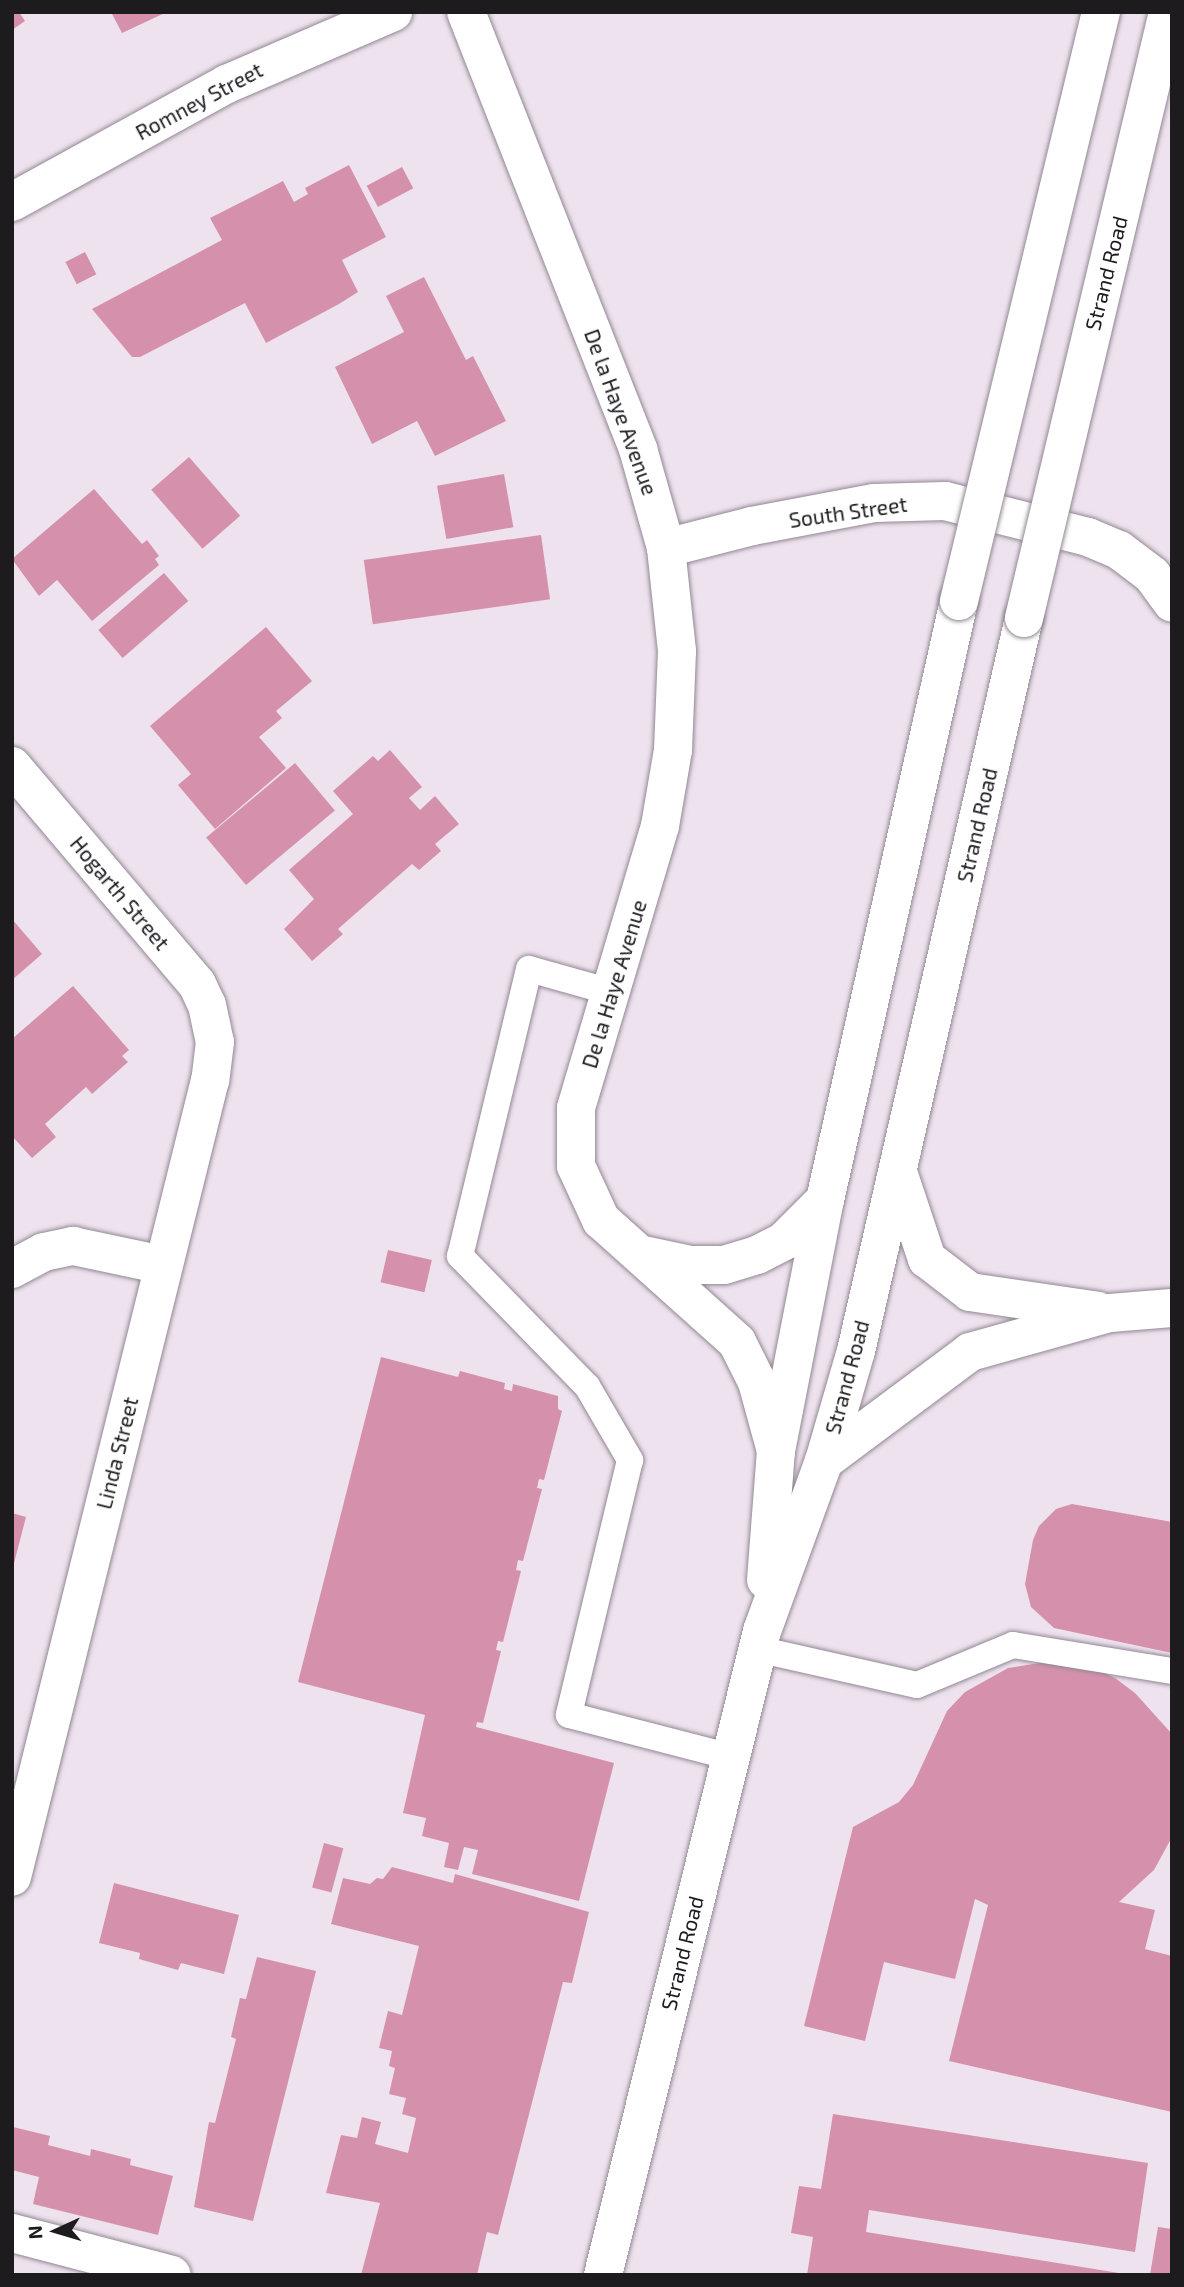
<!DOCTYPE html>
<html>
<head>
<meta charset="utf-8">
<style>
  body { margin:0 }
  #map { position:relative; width:1184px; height:2287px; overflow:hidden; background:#ede2ee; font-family:"Exo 2",sans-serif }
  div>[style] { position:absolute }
  .building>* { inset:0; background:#d591ac; transform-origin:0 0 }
  .roads { filter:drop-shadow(0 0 2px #928893) drop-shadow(0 0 2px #928893) }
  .service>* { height:26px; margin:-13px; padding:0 13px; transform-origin:13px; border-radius:13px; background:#fff }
  .minor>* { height:38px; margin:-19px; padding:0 19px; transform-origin:19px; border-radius:19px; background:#fff }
  .tertiary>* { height:38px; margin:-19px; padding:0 19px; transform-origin:19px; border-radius:19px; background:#fff }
  .primary>* { height:38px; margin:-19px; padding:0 19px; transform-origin:19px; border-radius:19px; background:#fff }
  .rail>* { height:8px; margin-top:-4px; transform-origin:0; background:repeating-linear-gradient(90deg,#fff 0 16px,#615c62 0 32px); box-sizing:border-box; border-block:2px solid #615c62 }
  .bridges { filter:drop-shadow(0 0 2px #928893) drop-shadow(0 0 2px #928893) }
  .primary-bridge>* { height:38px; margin:-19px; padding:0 19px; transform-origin:19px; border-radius:19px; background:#fff }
  span { translate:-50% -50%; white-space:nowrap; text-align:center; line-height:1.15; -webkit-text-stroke:6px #fff; paint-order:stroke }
  .street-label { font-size:21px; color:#1e1b1f }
  .frame { position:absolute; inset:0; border:14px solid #1e1b1f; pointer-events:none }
  .north { position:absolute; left:21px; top:2196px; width:70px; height:70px; -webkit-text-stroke:5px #fff; paint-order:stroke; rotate:266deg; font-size:19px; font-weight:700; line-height:28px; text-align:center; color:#1e1b1f }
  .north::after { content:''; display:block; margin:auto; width:24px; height:32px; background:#1e1b1f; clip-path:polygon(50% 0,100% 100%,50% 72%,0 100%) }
</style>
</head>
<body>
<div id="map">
  <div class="building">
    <i style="clip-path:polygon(12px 12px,19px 12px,25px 21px,12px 30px)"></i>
    <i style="clip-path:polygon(111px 12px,167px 12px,122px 33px)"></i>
    <i style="clip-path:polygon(349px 165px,386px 237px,342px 260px,358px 292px,339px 304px,266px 343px,245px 303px,140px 357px,132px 357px,92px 309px,222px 240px,210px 218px,283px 181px,294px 202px,308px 194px,305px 188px)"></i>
    <i style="left:402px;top:167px;width:24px;height:40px;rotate:62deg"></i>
    <i style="left:85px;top:252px;width:25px;height:22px;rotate:63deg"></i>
    <i style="clip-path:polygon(424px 277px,466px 360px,473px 356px,506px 421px,435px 456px,417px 421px,372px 444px,335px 367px,404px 332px,386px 296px)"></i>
    <i style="left:189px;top:457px;width:78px;height:50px;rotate:49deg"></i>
    <i style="left:504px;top:474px;width:54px;height:68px;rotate:80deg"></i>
    <i style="clip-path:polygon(94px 489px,142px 544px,147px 540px,159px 556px,155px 559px,159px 565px,92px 621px,57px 580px,39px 596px,12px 559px)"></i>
    <i style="left:541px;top:535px;width:65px;height:179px;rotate:82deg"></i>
    <i style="left:164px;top:573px;width:37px;height:87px;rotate:49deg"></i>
    <i style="clip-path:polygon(266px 627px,312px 681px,276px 711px,282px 718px,259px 737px,286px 768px,215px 829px,178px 785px,191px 774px,150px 726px)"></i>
    <i style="clip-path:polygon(390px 750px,422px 787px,409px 798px,420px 810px,435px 796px,459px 824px,435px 844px,441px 851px,419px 870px,412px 864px,338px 929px,343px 934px,312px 961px,284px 929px,314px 899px,289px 870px,353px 814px,333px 791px,373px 756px,378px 761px)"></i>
    <i style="left:295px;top:763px;width:62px;height:116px;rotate:50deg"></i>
    <i style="clip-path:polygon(12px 919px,42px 954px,12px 980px)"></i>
    <i style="clip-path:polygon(73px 986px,129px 1050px,122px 1056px,128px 1062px,92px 1094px,86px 1087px,45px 1124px,56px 1137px,32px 1158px,12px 1136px,12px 1039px)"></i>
    <i style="left:388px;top:1250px;width:45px;height:33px;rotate:13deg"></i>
    <i style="clip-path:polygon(381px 1357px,458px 1377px,460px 1371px,505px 1383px,504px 1389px,512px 1391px,513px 1384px,558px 1396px,558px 1409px,562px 1411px,544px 1480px,539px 1479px,537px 1488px,542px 1489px,523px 1561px,518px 1560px,516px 1570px,521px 1571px,503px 1642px,498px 1641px,496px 1650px,501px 1651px,483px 1723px,477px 1722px,476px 1727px,614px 1763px,579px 1901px,472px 1874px,478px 1850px,464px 1847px,458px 1870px,444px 1867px,449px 1843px,422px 1836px,426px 1818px,403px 1813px,425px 1715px,298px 1682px)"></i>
    <i style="clip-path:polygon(1072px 1504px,1172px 1522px,1172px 1653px,1054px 1628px,1031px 1607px,1025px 1584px,1033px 1540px,1039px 1526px,1056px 1509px)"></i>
    <i style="clip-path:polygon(12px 1513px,26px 1517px,13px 1567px,12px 1567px)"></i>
    <i style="clip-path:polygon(1053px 1661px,1094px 1668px,1115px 1678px,1135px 1693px,1172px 1734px,1172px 1837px,1154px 1870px,1119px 1902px,1155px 1910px,1145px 1949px,1172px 1956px,1172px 2112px,949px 2061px,988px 1905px,975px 1899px,955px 1979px,884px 1962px,865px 2041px,804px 2026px,853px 1827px,899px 1802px,913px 1785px,947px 1711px,965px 1692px,1008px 1668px)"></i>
    <i style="left:324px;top:1843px;width:20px;height:46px;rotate:15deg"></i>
    <i style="clip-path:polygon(392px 1867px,453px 1883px,455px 1874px,589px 1912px,572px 1983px,563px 1982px,498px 2235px,487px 2232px,477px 2275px,361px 2275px,380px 2203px,326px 2193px,341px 2135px,357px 2138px,362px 2117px,381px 2122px,375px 2144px,408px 2153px,416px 2118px,402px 2114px,406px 2098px,389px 2094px,395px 2068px,389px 2066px,392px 2051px,379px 2048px,388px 2011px,402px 2015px,419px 1946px,331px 1924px,343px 1878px,370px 1884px,377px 1878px,383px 1879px)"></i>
    <i style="clip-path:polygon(114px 1883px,239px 1915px,224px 1974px,181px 1963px,178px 1970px,139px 1959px,140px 1953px,99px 1943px)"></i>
    <i style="clip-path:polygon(257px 1957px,316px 1971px,253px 2221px,194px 2207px,209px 2122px,215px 2123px,236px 2039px,231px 2037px,240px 1998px,246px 1999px)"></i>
    <i style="clip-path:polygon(833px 2114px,1148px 2163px,1135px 2252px,869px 2210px,866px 2232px,1131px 2275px,807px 2275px,813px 2237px,791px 2233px,799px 2186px,821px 2189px)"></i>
    <i style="clip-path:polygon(13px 2127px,50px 2136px,48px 2145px,90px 2156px,91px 2149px,131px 2159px,130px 2165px,173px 2176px,158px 2235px,33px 2204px,39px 2177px,12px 2170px)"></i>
    <i style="clip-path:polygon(1158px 2227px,1172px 2229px,1172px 2275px,1150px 2275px)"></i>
  </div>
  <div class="roads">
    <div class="service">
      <i style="left:611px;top:992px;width:85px;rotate:-164.3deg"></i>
      <i style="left:529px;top:969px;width:295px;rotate:103.5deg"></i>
      <i style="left:460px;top:1256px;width:182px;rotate:45.7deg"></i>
      <i style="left:587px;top:1386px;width:86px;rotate:59.8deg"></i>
      <i style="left:630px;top:1460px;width:262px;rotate:103.5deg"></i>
      <i style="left:569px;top:1715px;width:167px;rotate:14.5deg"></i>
      <i style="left:757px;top:1649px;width:164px;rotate:12.7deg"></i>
      <i style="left:917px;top:1685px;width:104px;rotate:-22.6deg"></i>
      <i style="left:1013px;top:1645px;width:161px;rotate:9.3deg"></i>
    </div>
    <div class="minor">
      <i style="left:12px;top:202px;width:245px;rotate:-28.8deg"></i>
      <i style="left:227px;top:84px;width:181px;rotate:-23.4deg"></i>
      <i style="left:12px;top:766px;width:286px;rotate:49.7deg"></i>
      <i style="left:197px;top:984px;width:23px;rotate:65deg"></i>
      <i style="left:207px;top:1005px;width:38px;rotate:78deg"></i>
      <i style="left:215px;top:1042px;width:38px;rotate:97deg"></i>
      <i style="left:210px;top:1080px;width:821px;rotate:103.95deg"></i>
      <i style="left:12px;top:1269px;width:36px;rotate:-28deg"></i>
      <i style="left:44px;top:1252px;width:30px;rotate:-12deg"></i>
      <i style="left:73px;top:1246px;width:92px;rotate:11.9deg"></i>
      <i style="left:12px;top:2233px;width:165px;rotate:14.7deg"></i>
    </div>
    <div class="tertiary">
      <i style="left:466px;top:12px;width:470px;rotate:68.5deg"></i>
      <i style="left:638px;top:449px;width:103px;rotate:74.2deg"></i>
      <i style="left:666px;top:548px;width:104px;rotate:83.9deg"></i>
      <i style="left:677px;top:651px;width:99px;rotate:92.3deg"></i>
      <i style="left:673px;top:750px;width:77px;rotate:99.7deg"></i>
      <i style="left:660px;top:826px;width:294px;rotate:106.6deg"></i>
      <i style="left:576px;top:1108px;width:58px;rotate:90deg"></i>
      <i style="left:576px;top:1166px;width:60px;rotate:65.2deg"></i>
      <i style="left:601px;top:1220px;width:183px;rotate:41.9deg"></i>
      <i style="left:737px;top:1342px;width:45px;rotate:63.4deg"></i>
      <i style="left:757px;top:1382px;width:72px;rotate:74.6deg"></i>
      <i style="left:666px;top:548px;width:89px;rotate:-14.3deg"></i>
      <i style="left:752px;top:526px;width:124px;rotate:-10.7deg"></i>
      <i style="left:874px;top:503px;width:71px;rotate:-1.6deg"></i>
      <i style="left:945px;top:501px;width:147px;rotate:14.1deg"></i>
      <i style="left:1088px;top:537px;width:34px;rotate:23deg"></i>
      <i style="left:1119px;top:550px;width:41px;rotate:37.1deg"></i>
      <i style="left:1152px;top:575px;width:34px;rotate:54deg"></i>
      <i style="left:644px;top:1255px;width:48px;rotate:12deg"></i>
      <i style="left:691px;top:1265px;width:33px"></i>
      <i style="left:724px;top:1265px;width:34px;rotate:-17deg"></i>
      <i style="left:757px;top:1255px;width:30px;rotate:-27deg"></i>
      <i style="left:784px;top:1241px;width:58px;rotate:-45deg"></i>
    </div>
    <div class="primary">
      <i style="left:898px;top:1172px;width:92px;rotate:71.6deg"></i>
      <i style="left:927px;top:1259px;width:54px;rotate:37.5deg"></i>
      <i style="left:970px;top:1292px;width:129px;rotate:8.4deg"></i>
      <i style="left:824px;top:1461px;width:182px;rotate:-36.7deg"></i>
      <i style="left:970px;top:1352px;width:145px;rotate:-15.6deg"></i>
      <i style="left:1110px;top:1313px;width:62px;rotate:-4.6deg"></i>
      <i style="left:766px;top:1580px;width:129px;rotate:-85.6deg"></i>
      <i style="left:776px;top:1451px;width:256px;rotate:-79deg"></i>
      <i style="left:825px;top:1200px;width:614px;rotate:-77.39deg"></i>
      <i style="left:603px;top:2275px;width:663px;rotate:-76.13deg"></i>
      <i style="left:762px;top:1631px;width:181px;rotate:-70deg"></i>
      <i style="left:824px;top:1461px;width:115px;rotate:-73.8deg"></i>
      <i style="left:856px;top:1351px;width:752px;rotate:-77.09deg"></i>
    </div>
  </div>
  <div class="rail">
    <i style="left:1161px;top:12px;width:30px;rotate:69deg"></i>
  </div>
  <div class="bridges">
    <div class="primary-bridge">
      <i style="left:959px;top:601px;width:606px;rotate:-76.45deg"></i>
      <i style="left:1024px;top:618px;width:623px;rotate:-76.63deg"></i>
    </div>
  </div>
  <div class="street-label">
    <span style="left:199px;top:101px;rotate:-28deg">Romney Street</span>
    <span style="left:1106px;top:273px;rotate:-76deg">Strand Road</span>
    <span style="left:621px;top:412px;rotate:70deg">De la Haye Avenue</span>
    <span style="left:848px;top:512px;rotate:-8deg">South Street</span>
    <span style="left:977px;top:825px;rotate:-77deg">Strand Road</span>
    <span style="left:120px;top:893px;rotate:50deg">Hogarth Street</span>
    <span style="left:614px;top:984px;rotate:-73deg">De la Haye Avenue</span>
    <span style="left:847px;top:1377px;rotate:-75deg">Strand Road</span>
    <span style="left:117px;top:1453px;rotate:-76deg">Linda Street</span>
    <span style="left:682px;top:1953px;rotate:-76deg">Strand Road</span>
  </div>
  <div class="frame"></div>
  <div class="north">N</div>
</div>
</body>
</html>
